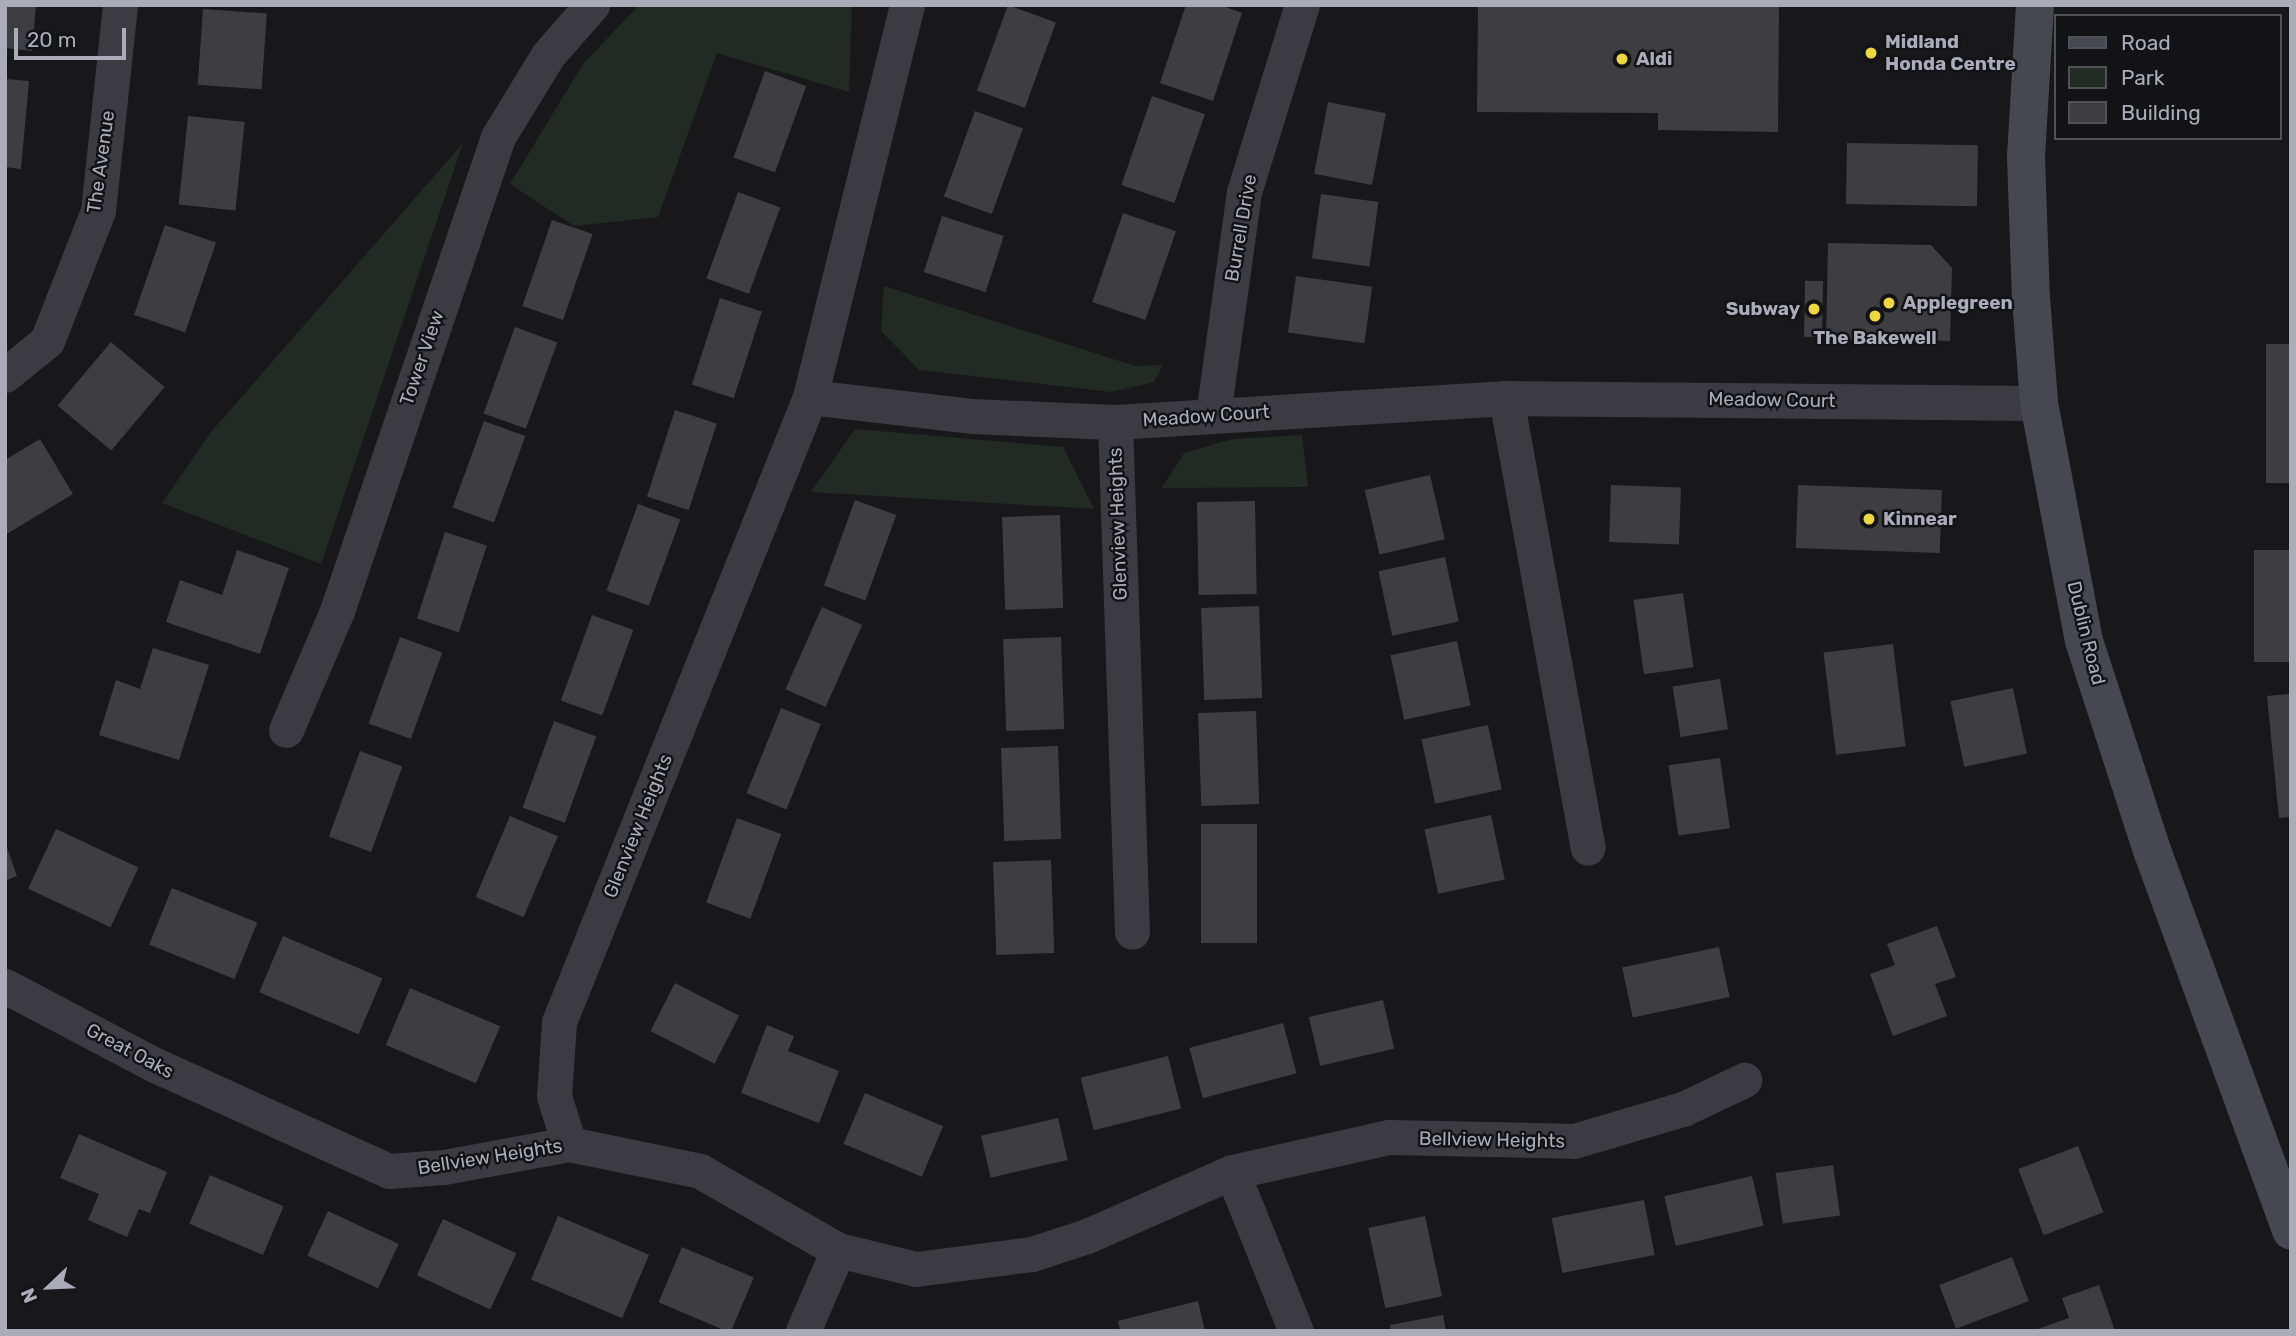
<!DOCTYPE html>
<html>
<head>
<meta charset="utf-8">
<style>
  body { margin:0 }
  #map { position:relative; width:2296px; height:1336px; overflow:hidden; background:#18181a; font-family:Rubik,sans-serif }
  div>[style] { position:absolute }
  .green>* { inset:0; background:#222a24 }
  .building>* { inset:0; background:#3e3d41; transform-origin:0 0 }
  .minor>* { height:35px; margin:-17.5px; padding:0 17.5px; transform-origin:17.5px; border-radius:17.5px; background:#3b3b41 }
  .secondary>* { height:38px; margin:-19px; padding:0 19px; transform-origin:19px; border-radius:19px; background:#47474f }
  .dots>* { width:19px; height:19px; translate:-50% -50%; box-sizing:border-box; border:4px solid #131315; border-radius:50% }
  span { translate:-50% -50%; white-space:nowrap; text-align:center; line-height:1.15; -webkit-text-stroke:5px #131315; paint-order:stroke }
  .poi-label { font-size:19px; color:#abacb9; font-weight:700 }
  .left { translate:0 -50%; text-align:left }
  .right { translate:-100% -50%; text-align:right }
  .street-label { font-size:19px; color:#abacb9 }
  .frame { position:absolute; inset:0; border:7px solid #abacb9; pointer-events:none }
  .legend { position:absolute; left:2054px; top:14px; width:228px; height:126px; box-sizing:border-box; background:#131315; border:2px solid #505057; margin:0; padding:9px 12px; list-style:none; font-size:21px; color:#abacb9 }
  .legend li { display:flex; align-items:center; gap:14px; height:35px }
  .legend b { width:35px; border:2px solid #505057 }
  .north { position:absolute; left:14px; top:1252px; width:70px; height:70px; -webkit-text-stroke:5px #131315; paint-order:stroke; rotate:247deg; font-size:19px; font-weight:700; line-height:28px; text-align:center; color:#abacb9 }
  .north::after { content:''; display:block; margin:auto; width:24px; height:32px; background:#abacb9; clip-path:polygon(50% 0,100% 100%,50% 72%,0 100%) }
  .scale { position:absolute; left:14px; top:28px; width:112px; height:32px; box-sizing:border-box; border:4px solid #abacb9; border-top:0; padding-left:9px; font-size:21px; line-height:24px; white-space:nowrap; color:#abacb9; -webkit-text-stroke:5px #131315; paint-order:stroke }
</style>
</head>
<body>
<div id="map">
  <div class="green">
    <i style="clip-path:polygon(639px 5px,852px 5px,849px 92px,717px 53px,658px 217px,574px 226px,510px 184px,583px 64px)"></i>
    <i style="clip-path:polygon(463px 143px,321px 564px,162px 503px,211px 432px)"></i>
    <i style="clip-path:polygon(884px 286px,1135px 366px,1163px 365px,1154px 382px,1111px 392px,919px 370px,881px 331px)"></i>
    <i style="clip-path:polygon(855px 429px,1063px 447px,1094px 509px,811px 492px)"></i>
    <i style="clip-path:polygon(1302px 435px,1308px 487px,1162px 488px,1184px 453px,1233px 439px)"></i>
  </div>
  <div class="building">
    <i style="clip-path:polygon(5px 5px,36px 5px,32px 51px,5px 48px)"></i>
    <i style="left:1008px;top:5px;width:51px;height:91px;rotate:20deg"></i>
    <i style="clip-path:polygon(1186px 5px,1220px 5px,1242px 13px,1213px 101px,1160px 83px)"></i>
    <i style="clip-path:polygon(1478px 5px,1779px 5px,1778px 132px,1658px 130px,1658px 113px,1477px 112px)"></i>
    <i style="left:203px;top:9px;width:64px;height:76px;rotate:4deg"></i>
    <i style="left:765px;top:71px;width:44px;height:92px;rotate:20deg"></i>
    <i style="clip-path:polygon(5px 79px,29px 81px,21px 169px,5px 167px)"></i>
    <i style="left:1152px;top:96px;width:56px;height:94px;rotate:19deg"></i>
    <i style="left:1328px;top:102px;width:59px;height:73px;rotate:11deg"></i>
    <i style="left:975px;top:111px;width:51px;height:91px;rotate:20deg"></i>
    <i style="left:188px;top:116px;width:57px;height:89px;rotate:6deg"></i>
    <i style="left:1847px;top:143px;width:131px;height:61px;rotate:1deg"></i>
    <i style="left:738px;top:192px;width:45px;height:92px;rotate:20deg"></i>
    <i style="left:1321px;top:194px;width:58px;height:65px;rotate:8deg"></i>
    <i style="left:1123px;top:213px;width:56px;height:94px;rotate:19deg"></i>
    <i style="left:942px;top:216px;width:65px;height:59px;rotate:18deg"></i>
    <i style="left:552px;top:220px;width:43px;height:91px;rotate:19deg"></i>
    <i style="left:165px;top:225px;width:54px;height:95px;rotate:19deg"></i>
    <i style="clip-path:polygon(1828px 243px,1931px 245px,1952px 268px,1950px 341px,1826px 339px)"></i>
    <i style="left:1296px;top:276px;width:77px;height:57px;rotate:8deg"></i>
    <i style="left:1823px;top:281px;width:56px;height:18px;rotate:91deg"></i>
    <i style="left:720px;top:298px;width:44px;height:91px;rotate:18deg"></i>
    <i style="left:515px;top:327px;width:45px;height:92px;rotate:20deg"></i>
    <i style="left:111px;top:342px;width:70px;height:83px;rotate:40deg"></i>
    <i style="left:2266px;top:344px;width:25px;height:139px"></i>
    <i style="left:675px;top:410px;width:44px;height:91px;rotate:18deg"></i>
    <i style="left:484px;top:421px;width:44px;height:92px;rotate:20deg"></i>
    <i style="clip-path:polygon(40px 439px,73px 494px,5px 535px,5px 460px)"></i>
    <i style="left:1430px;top:475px;width:66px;height:67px;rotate:77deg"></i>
    <i style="left:1611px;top:485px;width:70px;height:57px;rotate:2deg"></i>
    <i style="left:1798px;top:485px;width:144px;height:63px;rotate:2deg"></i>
    <i style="left:855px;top:500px;width:44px;height:91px;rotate:20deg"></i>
    <i style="left:1255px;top:501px;width:93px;height:58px;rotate:89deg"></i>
    <i style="left:638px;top:504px;width:45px;height:92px;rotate:20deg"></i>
    <i style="left:1060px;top:515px;width:93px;height:58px;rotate:88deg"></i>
    <i style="left:445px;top:532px;width:44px;height:91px;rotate:18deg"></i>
    <i style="clip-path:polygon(237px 550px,289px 568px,260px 654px,166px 622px,180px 580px,222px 595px)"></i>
    <i style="left:2291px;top:550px;width:112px;height:37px;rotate:90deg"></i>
    <i style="left:1445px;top:557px;width:66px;height:68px;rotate:78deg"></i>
    <i style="left:1683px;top:593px;width:75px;height:50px;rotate:82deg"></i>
    <i style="left:1259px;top:606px;width:92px;height:58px;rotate:88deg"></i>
    <i style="left:822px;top:607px;width:44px;height:90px;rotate:24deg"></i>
    <i style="left:592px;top:615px;width:44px;height:91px;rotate:20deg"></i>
    <i style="left:400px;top:637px;width:45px;height:92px;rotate:20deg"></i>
    <i style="left:1061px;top:637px;width:92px;height:58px;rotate:88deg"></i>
    <i style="left:1457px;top:641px;width:66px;height:68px;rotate:78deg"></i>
    <i style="left:1893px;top:644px;width:103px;height:70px;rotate:83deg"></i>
    <i style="clip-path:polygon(153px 648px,209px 665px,179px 760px,99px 735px,116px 680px,140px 689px)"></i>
    <i style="left:1720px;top:679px;width:51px;height:48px;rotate:81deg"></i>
    <i style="left:2013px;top:688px;width:67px;height:64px;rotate:78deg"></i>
    <i style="clip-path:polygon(2291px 694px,2291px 817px,2279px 818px,2267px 696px)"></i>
    <i style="left:781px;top:708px;width:43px;height:92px;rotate:22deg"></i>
    <i style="left:1256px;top:711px;width:93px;height:58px;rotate:88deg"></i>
    <i style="left:554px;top:721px;width:45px;height:92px;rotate:20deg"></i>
    <i style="left:1488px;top:725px;width:66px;height:68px;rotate:78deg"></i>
    <i style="left:1058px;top:746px;width:93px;height:57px;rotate:88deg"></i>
    <i style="left:360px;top:751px;width:45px;height:91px;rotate:20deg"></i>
    <i style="left:1720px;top:758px;width:71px;height:52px;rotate:82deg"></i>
    <i style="left:1491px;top:815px;width:66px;height:68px;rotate:78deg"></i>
    <i style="left:510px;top:816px;width:52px;height:88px;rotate:23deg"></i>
    <i style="left:737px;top:818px;width:47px;height:90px;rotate:20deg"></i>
    <i style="left:1201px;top:824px;width:56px;height:119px"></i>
    <i style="left:56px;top:829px;width:91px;height:66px;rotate:25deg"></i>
    <i style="clip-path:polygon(5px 842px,17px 876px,5px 881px)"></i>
    <i style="left:1051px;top:860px;width:93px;height:58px;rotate:88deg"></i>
    <i style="left:172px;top:888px;width:92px;height:61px;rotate:22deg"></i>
    <i style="clip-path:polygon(1937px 926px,1956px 977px,1935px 984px,1947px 1016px,1893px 1036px,1870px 974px,1895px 965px,1887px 944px)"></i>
    <i style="left:283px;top:936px;width:108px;height:61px;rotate:23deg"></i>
    <i style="left:1719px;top:947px;width:51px;height:99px;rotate:78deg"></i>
    <i style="left:675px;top:983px;width:72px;height:54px;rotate:27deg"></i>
    <i style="left:410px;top:988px;width:98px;height:62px;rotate:23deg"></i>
    <i style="left:1383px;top:1000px;width:50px;height:76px;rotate:77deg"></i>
    <i style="left:1283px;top:1023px;width:52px;height:97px;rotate:75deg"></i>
    <i style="clip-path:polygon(767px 1025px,794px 1036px,788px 1051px,839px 1071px,819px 1123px,741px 1093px)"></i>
    <i style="left:1168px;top:1056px;width:54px;height:90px;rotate:76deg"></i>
    <i style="left:865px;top:1093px;width:85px;height:55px;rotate:23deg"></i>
    <i style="left:1058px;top:1118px;width:43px;height:79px;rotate:77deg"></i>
    <i style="clip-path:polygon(79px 1134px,167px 1172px,150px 1213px,139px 1209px,127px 1237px,88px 1220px,99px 1194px,60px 1178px)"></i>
    <i style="left:2078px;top:1146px;width:71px;height:64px;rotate:69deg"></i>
    <i style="left:1833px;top:1165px;width:51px;height:58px;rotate:82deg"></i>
    <i style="left:210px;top:1175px;width:80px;height:53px;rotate:23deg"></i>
    <i style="left:1752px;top:1176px;width:51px;height:90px;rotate:77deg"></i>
    <i style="left:1644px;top:1200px;width:56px;height:94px;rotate:79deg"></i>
    <i style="left:328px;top:1211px;width:78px;height:49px;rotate:25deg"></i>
    <i style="left:558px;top:1216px;width:99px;height:69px;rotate:23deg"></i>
    <i style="left:1425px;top:1216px;width:82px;height:58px;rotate:78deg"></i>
    <i style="left:443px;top:1219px;width:81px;height:62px;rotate:25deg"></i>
    <i style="left:682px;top:1247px;width:78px;height:60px;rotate:23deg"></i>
    <i style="left:2012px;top:1257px;width:47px;height:78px;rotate:69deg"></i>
    <i style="clip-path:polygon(2099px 1285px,2115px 1331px,2032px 1331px,2069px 1318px,2062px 1298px)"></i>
    <i style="clip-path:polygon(1198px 1301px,1205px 1331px,1120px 1331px,1118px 1321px)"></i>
    <i style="clip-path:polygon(1443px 1315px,1446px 1331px,1391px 1331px,1390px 1325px)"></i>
  </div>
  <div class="minor">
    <i style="left:5px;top:375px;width:54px;rotate:-39deg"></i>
    <i style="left:47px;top:341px;width:140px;rotate:-68.6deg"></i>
    <i style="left:98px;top:211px;width:207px;rotate:-83.9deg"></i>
    <i style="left:810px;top:397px;width:162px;rotate:6.7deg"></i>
    <i style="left:971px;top:416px;width:144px;rotate:2.4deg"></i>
    <i style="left:1115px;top:422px;width:392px;rotate:-3.5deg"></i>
    <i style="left:1506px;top:398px;width:533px;rotate:0.54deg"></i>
    <i style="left:1506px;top:398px;width:457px;rotate:79.7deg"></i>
    <i style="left:1213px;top:415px;width:225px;rotate:-82.1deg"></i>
    <i style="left:1244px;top:192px;width:196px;rotate:-72.8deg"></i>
    <i style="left:1115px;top:422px;width:510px;rotate:88.09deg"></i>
    <i style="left:286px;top:730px;width:129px;rotate:-66.8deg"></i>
    <i style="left:337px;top:611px;width:501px;rotate:-71.24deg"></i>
    <i style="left:498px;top:137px;width:96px;rotate:-58.6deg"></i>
    <i style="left:548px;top:55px;width:67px;rotate:-48.7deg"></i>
    <i style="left:5px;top:986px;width:170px;rotate:27.8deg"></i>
    <i style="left:155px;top:1065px;width:257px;rotate:24.4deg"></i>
    <i style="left:389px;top:1171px;width:55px;rotate:-4.2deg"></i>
    <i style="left:444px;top:1167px;width:127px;rotate:-10.4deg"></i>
    <i style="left:569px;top:1144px;width:134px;rotate:11.6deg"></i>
    <i style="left:700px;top:1171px;width:159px;rotate:29.8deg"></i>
    <i style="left:838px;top:1250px;width:80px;rotate:13.7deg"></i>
    <i style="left:916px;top:1269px;width:117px;rotate:-7.4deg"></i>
    <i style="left:1032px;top:1254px;width:58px;rotate:-18.1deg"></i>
    <i style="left:1087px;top:1236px;width:158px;rotate:-23.8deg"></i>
    <i style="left:1232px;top:1172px;width:171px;rotate:68.1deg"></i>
    <i style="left:569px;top:1144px;width:50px;rotate:-107.4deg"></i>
    <i style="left:554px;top:1096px;width:74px;rotate:-86.1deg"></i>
    <i style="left:559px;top:1022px;width:674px;rotate:-68.12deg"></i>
    <i style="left:810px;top:397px;width:404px;rotate:-76.1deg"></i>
    <i style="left:1232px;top:1172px;width:161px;rotate:-12.6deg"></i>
    <i style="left:1389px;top:1137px;width:185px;rotate:1.2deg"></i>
    <i style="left:1574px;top:1141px;width:114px;rotate:-16.4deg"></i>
    <i style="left:1683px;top:1109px;width:68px;rotate:-25.4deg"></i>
    <i style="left:803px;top:1331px;width:88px;rotate:-66.6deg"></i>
  </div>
  <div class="secondary">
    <i style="left:2035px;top:5px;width:152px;rotate:93.4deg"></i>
    <i style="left:2026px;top:157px;width:141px;rotate:88deg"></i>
    <i style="left:2031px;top:298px;width:105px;rotate:85.6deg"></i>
    <i style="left:2039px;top:403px;width:242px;rotate:79.3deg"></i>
    <i style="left:2084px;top:641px;width:223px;rotate:72deg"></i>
    <i style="left:2153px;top:853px;width:402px;rotate:69.9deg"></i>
  </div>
  <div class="dots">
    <i style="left:1871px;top:53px;background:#ecd73e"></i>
    <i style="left:1622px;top:59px;background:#ecd73e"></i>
    <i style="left:1889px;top:303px;background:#ecd73e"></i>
    <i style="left:1814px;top:309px;background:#ecd73e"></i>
    <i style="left:1875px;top:316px;background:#ecd73e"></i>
    <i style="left:1869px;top:519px;background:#ecd73e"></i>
  </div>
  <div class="poi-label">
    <span class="left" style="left:1885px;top:53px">Midland<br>Honda Centre</span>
    <span class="left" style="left:1636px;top:59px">Aldi</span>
    <span class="left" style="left:1903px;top:303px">Applegreen</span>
    <span class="right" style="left:1800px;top:309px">Subway</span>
    <span style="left:1875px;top:338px">The Bakewell</span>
    <span class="left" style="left:1883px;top:519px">Kinnear</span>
  </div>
  <div class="street-label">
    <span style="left:101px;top:162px;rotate:-82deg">The Avenue</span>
    <span style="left:1241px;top:228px;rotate:-80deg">Burrell Drive</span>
    <span style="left:422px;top:358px;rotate:-71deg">Tower View</span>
    <span style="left:1772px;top:400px;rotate:1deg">Meadow Court</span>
    <span style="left:1206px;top:416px;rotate:-4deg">Meadow Court</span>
    <span style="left:1118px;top:524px;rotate:-92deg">Glenview Heights</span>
    <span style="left:2086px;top:633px;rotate:76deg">Dublin Road</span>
    <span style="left:638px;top:826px;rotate:-68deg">Glenview Heights</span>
    <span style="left:130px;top:1051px;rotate:28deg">Great Oaks</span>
    <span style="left:1492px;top:1140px;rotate:1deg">Bellview Heights</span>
    <span style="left:490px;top:1157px;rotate:-9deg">Bellview Heights</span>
  </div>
  <div class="frame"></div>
  <ul class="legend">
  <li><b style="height:9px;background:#47474f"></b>Road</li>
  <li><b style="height:19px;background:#222a24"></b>Park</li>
  <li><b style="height:19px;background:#3e3d41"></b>Building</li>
  </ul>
  <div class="north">N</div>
  <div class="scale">20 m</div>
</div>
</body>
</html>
